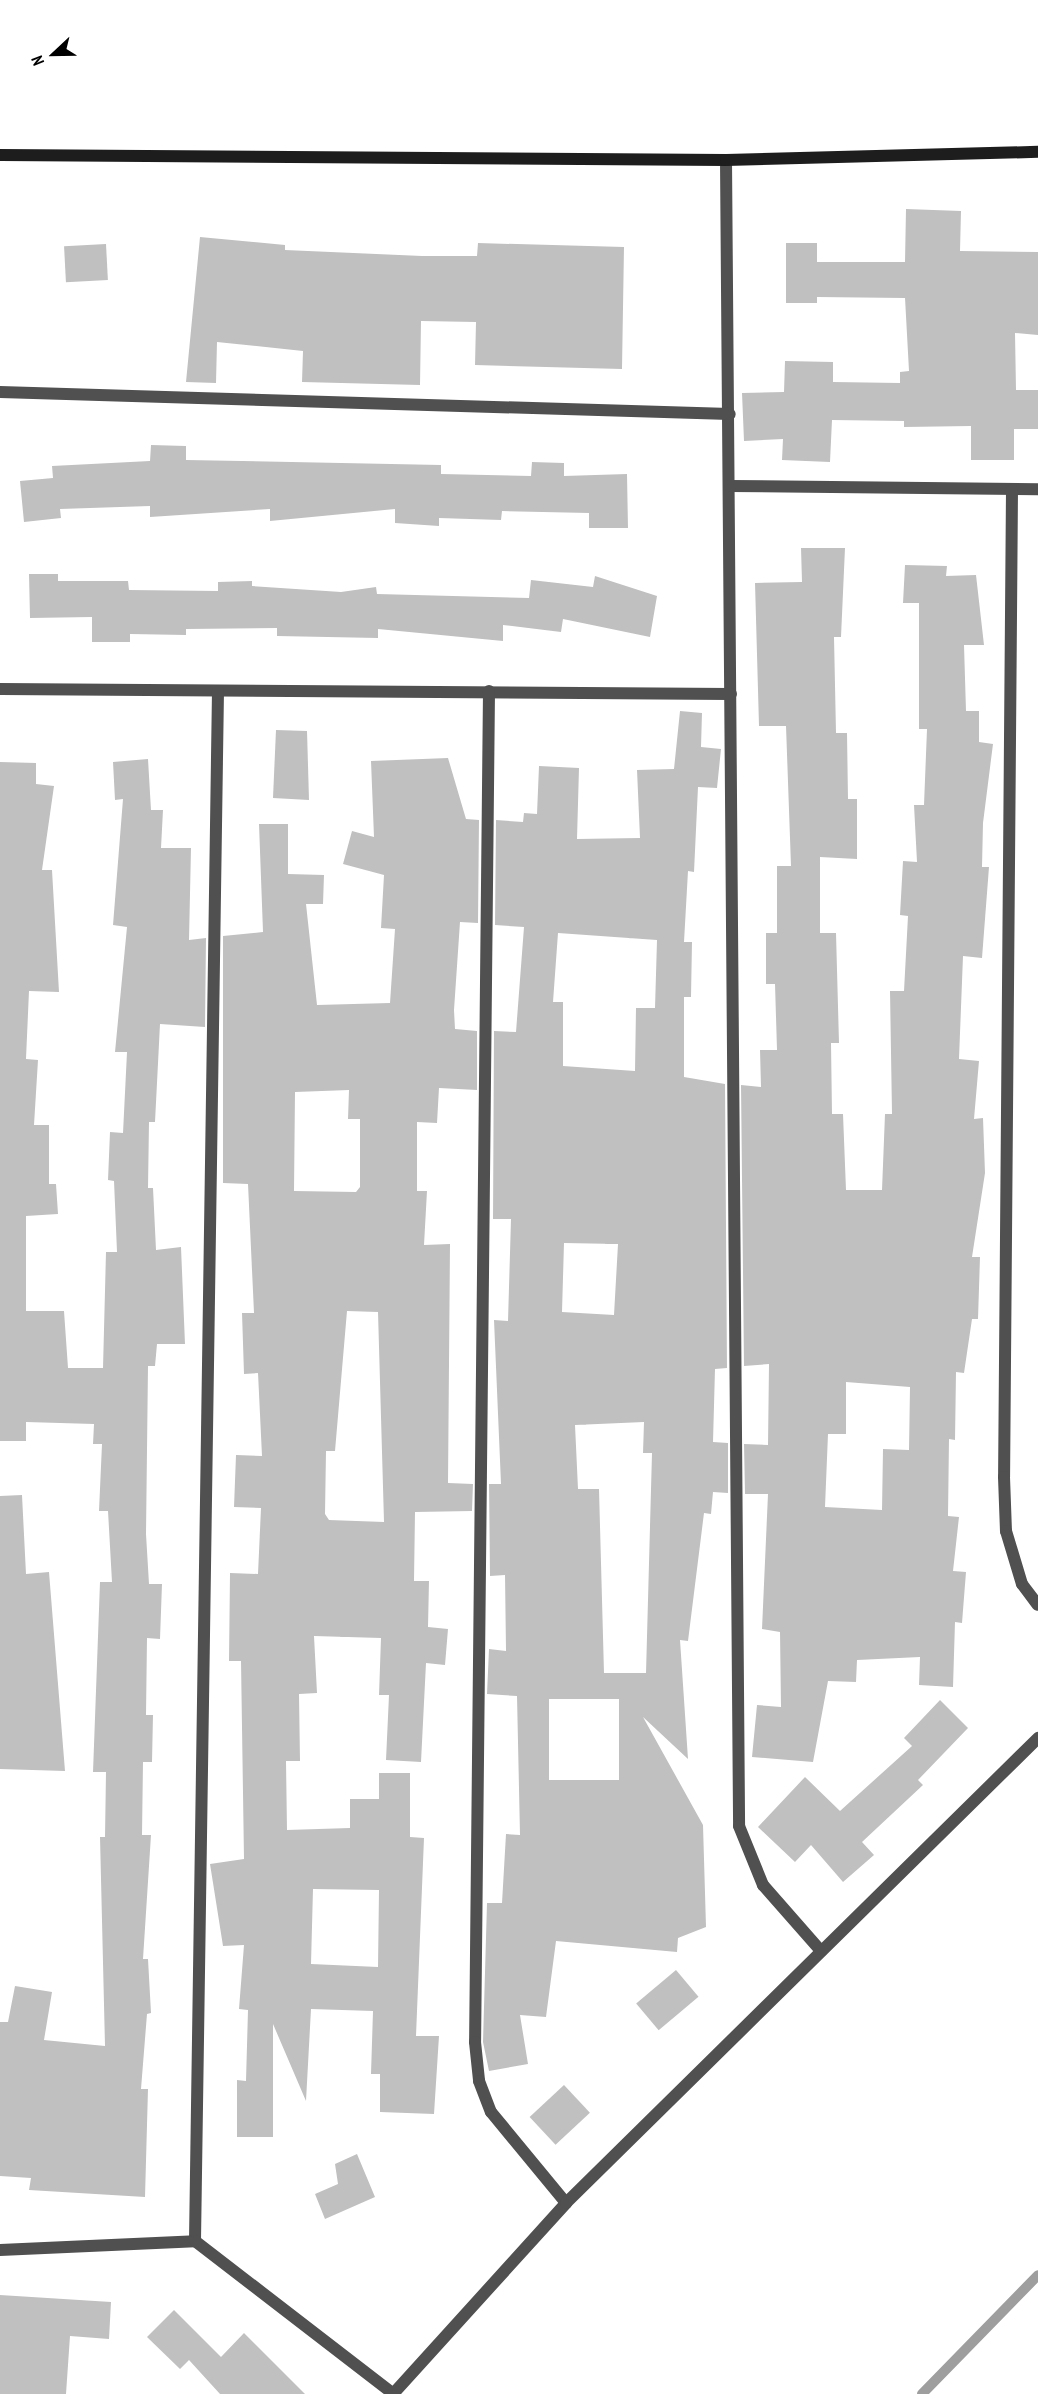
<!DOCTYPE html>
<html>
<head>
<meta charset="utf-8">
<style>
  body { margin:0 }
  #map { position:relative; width:1038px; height:2394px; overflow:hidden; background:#fff; font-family:"PT Sans Narrow",sans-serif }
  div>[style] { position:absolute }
  .stream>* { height:10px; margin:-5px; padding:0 5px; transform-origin:5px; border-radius:5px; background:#9e9e9e }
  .building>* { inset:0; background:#c0c0c0; transform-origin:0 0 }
  .street>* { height:12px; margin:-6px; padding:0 6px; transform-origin:6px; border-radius:6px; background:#505050 }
  .secondary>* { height:12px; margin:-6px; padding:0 6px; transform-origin:6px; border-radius:6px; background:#1d1d1d }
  span { translate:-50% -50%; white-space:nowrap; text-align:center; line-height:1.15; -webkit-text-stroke:6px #fff; paint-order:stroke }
  .north { position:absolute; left:24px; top:24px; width:60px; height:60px; -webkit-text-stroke:4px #fff; paint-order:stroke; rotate:248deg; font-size:16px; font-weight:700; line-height:24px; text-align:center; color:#000 }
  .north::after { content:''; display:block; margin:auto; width:21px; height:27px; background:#000; clip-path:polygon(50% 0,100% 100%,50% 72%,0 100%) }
</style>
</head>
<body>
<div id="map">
  <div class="stream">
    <i style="left:922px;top:2394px;width:166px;rotate:-45.7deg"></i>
  </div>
  <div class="building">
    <i style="clip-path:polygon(906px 209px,961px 211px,960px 251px,1038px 252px,1038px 335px,1015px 333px,1016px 390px,1038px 390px,1038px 429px,1014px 429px,1014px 460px,971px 460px,971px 426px,904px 427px,904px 421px,832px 420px,830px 462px,782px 460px,783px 439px,744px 441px,742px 393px,784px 392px,785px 361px,833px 362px,833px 382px,900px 383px,900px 372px,909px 371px,905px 298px,817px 297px,817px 303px,786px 303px,786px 243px,817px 243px,817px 262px,905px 262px)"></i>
    <i style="clip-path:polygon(200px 237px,285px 245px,285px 250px,422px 256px,477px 256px,478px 243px,624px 247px,622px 369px,475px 365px,476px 322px,421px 321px,420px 385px,302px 382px,303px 351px,217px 342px,216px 383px,186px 382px)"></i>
    <i style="left:106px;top:244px;width:36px;height:42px;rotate:87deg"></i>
    <i style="clip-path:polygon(151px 445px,186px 446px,186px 460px,441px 465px,441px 474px,531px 476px,532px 462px,564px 463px,564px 476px,627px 474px,628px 528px,589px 528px,589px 513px,502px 511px,501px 520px,439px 518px,439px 526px,395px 523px,395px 509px,270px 521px,270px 509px,150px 517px,150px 506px,60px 509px,61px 518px,24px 522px,20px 481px,53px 478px,52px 466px,150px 461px)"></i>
    <i style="clip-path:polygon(evenodd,801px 548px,845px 548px,841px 637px,834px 637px,836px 733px,847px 733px,848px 799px,857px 799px,857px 859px,820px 857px,820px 933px,836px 933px,839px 1043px,831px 1043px,832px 1114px,843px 1114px,846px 1190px,882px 1190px,885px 1114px,892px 1114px,890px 991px,904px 991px,908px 916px,900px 915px,903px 861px,917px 862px,914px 805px,924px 805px,927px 729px,919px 729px,919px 603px,903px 603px,905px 565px,947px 566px,946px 576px,976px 575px,984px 645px,964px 645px,966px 711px,979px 711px,979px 742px,993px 744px,983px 823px,982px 867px,989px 867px,982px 958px,963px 956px,959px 1059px,979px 1061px,974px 1119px,983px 1118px,985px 1173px,972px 1257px,980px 1257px,978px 1319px,972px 1319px,964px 1373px,956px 1372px,955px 1440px,949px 1439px,948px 1516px,959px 1517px,953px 1571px,966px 1572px,962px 1623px,955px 1622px,953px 1687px,919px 1685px,920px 1657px,857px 1660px,856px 1682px,828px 1681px,813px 1762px,752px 1757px,757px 1705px,781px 1707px,780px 1632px,762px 1629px,768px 1494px,745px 1494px,744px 1444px,768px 1445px,769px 1364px,744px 1366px,741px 1085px,761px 1087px,760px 1050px,777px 1050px,775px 984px,766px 984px,766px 933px,777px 933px,777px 866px,791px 866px,786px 726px,759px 726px,755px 583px,802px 582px,801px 548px,846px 1382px,910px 1387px,909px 1450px,883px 1449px,882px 1510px,825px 1507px,828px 1434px,846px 1434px,846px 1382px)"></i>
    <i style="clip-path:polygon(29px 574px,58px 574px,58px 581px,128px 581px,129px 590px,218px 591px,218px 582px,252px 581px,252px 586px,341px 592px,376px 587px,377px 594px,529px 598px,531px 580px,593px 587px,595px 576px,657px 596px,650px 637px,563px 619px,561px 632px,503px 625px,503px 641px,378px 629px,378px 638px,277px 636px,277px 628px,186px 629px,186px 635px,130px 634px,130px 642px,92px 642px,92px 617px,30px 618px)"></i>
    <i style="clip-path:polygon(evenodd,680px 711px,702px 713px,701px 747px,721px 749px,717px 788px,698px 787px,694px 872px,688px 871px,684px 942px,692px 942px,691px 997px,684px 997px,684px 1077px,725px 1084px,727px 1368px,715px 1369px,713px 1442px,728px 1443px,728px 1493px,713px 1492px,711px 1514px,704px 1513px,688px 1641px,680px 1640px,688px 1759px,643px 1717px,703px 1825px,706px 1927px,678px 1938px,677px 1952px,556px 1941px,546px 2017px,520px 2015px,528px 2064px,489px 2071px,483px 2042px,487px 1903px,502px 1903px,506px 1834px,520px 1835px,517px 1696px,487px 1694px,489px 1649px,506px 1651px,505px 1575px,490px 1576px,489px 1484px,501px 1484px,494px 1320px,508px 1321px,511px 1219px,493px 1219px,494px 1031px,516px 1032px,524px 927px,495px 925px,496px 820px,523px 822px,524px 813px,537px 814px,539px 766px,579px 768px,577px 839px,640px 838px,637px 770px,674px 769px,680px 711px,558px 933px,657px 940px,655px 1008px,636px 1008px,635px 1071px,563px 1066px,563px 1002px,553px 1002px,558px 933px,680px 711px,564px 1243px,618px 1244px,614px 1315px,562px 1312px,564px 1243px,680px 711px,644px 1422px,643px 1453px,652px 1453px,646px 1673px,604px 1673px,599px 1489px,578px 1489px,575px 1425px,644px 1422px,680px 711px,549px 1699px,619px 1699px,619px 1780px,549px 1780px,549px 1699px)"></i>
    <i style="clip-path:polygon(276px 730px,307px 731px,309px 800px,273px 798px)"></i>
    <i style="clip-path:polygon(evenodd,448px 758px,466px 819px,479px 820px,478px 923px,460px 922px,454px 1010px,455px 1029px,477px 1031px,477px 1090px,439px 1088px,437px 1123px,417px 1122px,417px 1191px,427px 1191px,424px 1245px,450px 1244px,448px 1483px,473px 1484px,472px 1511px,415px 1512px,414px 1581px,429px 1581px,428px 1627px,448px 1629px,445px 1665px,426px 1663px,421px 1762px,386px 1760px,389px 1695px,379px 1695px,381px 1638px,314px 1636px,317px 1693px,299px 1694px,300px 1761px,286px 1761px,287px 1830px,350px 1828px,350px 1799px,379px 1799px,379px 1773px,410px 1773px,410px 1837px,424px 1838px,416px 2036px,439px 2036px,434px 2114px,380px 2112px,380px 2074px,371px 2074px,373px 2011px,311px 2009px,306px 2101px,273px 2024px,273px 2137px,237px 2137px,237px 2080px,246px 2081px,248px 2010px,239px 2009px,244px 1945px,223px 1946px,210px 1864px,244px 1859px,241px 1661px,229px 1661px,230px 1573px,258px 1574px,261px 1508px,234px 1507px,236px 1455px,262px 1456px,258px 1373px,244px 1374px,242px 1313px,254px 1313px,248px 1184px,223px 1183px,223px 936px,263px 932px,259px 824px,288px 824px,288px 874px,324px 875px,323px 904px,306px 904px,317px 1005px,390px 1003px,395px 929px,381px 928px,384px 875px,343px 864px,352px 831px,374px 837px,371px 761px,448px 758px,349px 1090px,348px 1119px,360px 1119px,360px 1187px,356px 1192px,294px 1191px,295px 1092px,349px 1090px,448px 758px,347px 1311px,378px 1312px,384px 1522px,329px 1520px,325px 1514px,326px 1451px,335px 1451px,347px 1311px,448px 758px,313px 1889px,379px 1890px,378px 1967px,311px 1964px,313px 1889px)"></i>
    <i style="clip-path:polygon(148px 759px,151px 810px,163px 810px,161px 848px,191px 848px,189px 940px,206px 938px,205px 1027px,160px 1024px,155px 1122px,149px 1122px,148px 1188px,153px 1188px,156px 1250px,181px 1247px,185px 1344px,157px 1344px,155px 1366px,148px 1366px,146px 1534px,149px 1584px,162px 1584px,160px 1639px,147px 1638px,146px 1715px,153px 1715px,152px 1762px,143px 1762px,142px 1835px,151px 1835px,143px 1959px,148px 1959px,151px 2013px,147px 2014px,141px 2089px,148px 2089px,145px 2197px,29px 2190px,31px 2178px,0 2176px,0 2022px,8px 2022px,15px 1986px,52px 1992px,44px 2040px,105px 2046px,100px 1837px,105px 1837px,106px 1772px,93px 1772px,100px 1582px,112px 1582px,108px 1511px,99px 1511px,102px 1444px,93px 1444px,94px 1424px,26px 1422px,26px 1441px,0 1441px,0 762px,36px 763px,36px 784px,54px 786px,42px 870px,52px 870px,59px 992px,29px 991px,26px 1059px,38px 1060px,34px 1125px,49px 1125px,49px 1184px,56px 1184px,58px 1214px,26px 1216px,26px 1311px,64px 1311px,68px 1368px,103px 1368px,106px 1252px,117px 1252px,114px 1181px,108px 1180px,110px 1132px,123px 1133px,127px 1052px,115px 1052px,127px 927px,113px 925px,123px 799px,115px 800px,113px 762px)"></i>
    <i style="clip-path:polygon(22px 1495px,26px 1574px,49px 1572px,65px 1771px,0 1769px,0 1496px)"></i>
    <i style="clip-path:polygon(940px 1700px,968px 1728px,918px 1780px,923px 1785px,862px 1842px,874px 1855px,843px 1882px,811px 1845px,795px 1862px,758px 1827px,805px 1777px,840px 1811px,912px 1746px,904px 1738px)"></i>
    <i style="left:676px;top:1970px;width:35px;height:52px;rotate:50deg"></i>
    <i style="left:564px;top:2085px;width:38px;height:47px;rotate:47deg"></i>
    <i style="clip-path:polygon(357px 2154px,375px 2197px,325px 2219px,315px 2194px,338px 2184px,335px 2164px)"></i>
    <i style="clip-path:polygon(0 2295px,111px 2302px,109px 2339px,70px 2336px,66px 2394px,0 2394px)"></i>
    <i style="clip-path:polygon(174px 2310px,221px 2357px,244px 2333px,305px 2394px,220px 2394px,189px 2360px,180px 2369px,147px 2337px)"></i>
  </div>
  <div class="street">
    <i style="left:726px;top:160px;width:1666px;rotate:89.55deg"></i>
    <i style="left:739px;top:1826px;width:64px;rotate:67.9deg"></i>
    <i style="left:763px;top:1885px;width:88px;rotate:48.7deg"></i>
    <i style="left:0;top:392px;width:730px;rotate:1.73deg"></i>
    <i style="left:730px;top:486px;width:308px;rotate:0.6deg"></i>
    <i style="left:1012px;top:490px;width:987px;rotate:90.46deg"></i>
    <i style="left:1004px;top:1477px;width:54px;rotate:87.9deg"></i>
    <i style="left:1006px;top:1531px;width:55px;rotate:73.2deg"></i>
    <i style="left:1022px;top:1584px;width:26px;rotate:53deg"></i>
    <i style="left:0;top:689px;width:731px;rotate:0.39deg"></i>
    <i style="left:489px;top:691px;width:1351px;rotate:90.59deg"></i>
    <i style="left:475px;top:2042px;width:39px;rotate:84deg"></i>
    <i style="left:479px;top:2081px;width:33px;rotate:69deg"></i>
    <i style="left:491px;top:2112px;width:118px;rotate:50.5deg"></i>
    <i style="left:195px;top:2241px;width:1550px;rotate:-89.15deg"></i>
    <i style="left:0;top:2250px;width:195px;rotate:-2.6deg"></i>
    <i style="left:195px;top:2241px;width:251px;rotate:37.6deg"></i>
    <i style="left:393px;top:2394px;width:258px;rotate:-47.8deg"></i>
    <i style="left:566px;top:2203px;width:663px;rotate:-44.57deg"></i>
  </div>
  <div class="secondary">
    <i style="left:0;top:155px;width:726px;rotate:0.39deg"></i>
    <i style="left:726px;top:160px;width:312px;rotate:-1.5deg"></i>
  </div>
  <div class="north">N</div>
</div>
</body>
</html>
